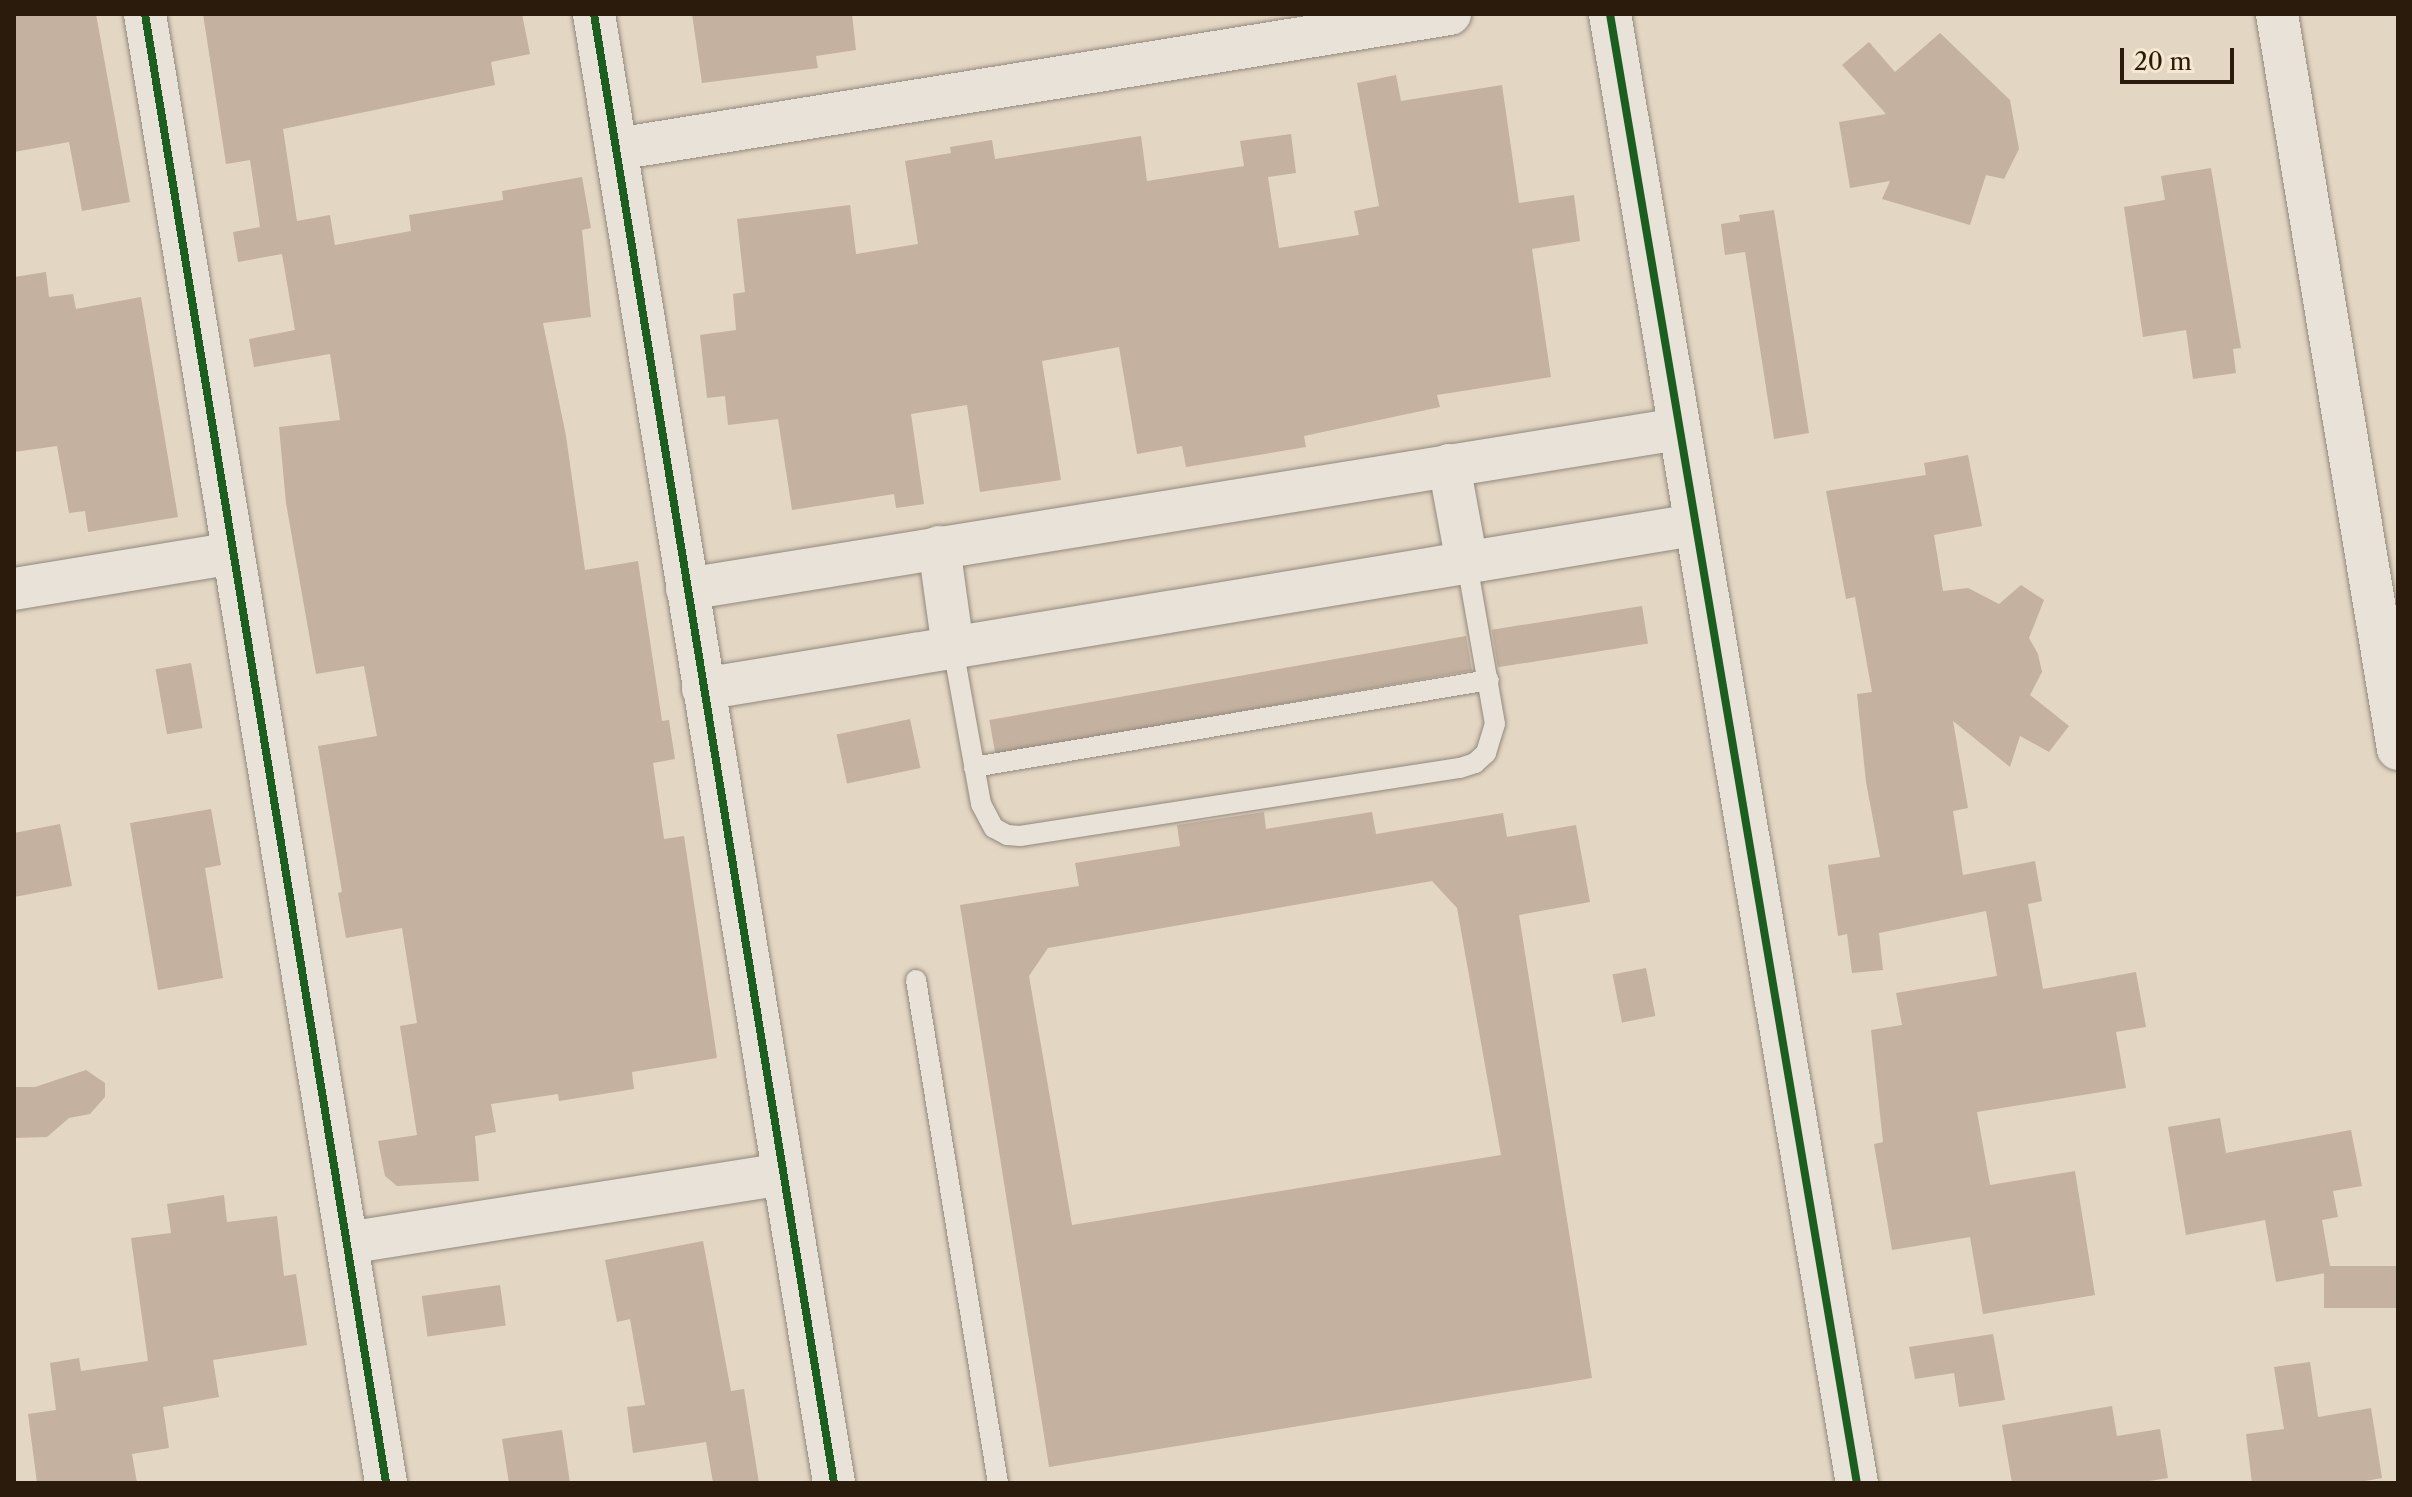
<!DOCTYPE html>
<html>
<head>
<meta charset="utf-8">
<style>
  body { margin:0 }
  #map { position:relative; width:2412px; height:1497px; overflow:hidden; background:#e3d6c3; font-family:"Libre Caslon Text",serif }
  div>[style] { position:absolute }
  .building>* { inset:0; background:#c4b1a0; transform-origin:0 0 }
  .roads { filter:drop-shadow(0 0 2px #92897c) drop-shadow(0 0 2px #92897c) }
  .service>* { height:20px; margin:-10px; padding:0 10px; transform-origin:10px; border-radius:10px; background:#e8e2d8 }
  .minor>* { height:42px; margin:-21px; padding:0 21px; transform-origin:21px; border-radius:21px; background:#e8e2d8 }
  .cycleway>* { height:8px; margin:-4px; padding:0 4px; transform-origin:4px; border-radius:4px; background:#1b5e20 }
  span { translate:-50% -50%; white-space:nowrap; text-align:center; line-height:1.15; -webkit-text-stroke:8px #f5e7d0; paint-order:stroke }
  .frame { position:absolute; inset:0; border:16px solid #2b1b0c; pointer-events:none }
  .scale { position:absolute; left:2120px; top:48px; width:114px; height:36px; box-sizing:border-box; border:4px solid #2b1b0c; border-top:0; padding-left:10px; font-size:24px; line-height:28px; white-space:nowrap; color:#2b1b0c; -webkit-text-stroke:6px #f5e7d0; paint-order:stroke }
</style>
</head>
<body>
<div id="map">
  <div class="building">
    <i style="clip-path:polygon(14px 14px,96px 14px,130px 202px,82px 211px,69px 142px,14px 152px)"></i>
    <i style="clip-path:polygon(203px 14px,522px 14px,530px 54px,491px 62px,495px 85px,283px 129px,297px 221px,330px 215px,335px 245px,411px 231px,409px 215px,503px 200px,502px 191px,582px 177px,591px 228px,582px 230px,591px 317px,543px 323px,566px 436px,585px 570px,638px 561px,662px 721px,669px 720px,675px 759px,653px 763px,664px 839px,684px 836px,717px 1058px,632px 1072px,634px 1089px,559px 1101px,558px 1094px,491px 1104px,496px 1132px,475px 1136px,479px 1181px,397px 1186px,385px 1176px,378px 1141px,417px 1135px,400px 1026px,417px 1023px,402px 928px,346px 938px,338px 893px,342px 892px,318px 746px,377px 736px,364px 666px,316px 674px,286px 503px,279px 427px,340px 420px,330px 354px,254px 367px,249px 339px,295px 330px,282px 254px,238px 262px,233px 232px,260px 227px,250px 160px,226px 164px)"></i>
    <i style="clip-path:polygon(692px 14px,852px 14px,856px 50px,816px 56px,818px 68px,702px 83px)"></i>
    <i style="clip-path:polygon(1940px 33px,2010px 100px,2019px 149px,2004px 179px,1986px 175px,1970px 225px,1882px 199px,1890px 181px,1850px 188px,1839px 122px,1886px 114px,1842px 65px,1869px 42px,1895px 72px)"></i>
    <i style="clip-path:polygon(1396px 75px,1401px 101px,1502px 85px,1519px 203px,1574px 195px,1580px 241px,1532px 249px,1551px 377px,1437px 395px,1440px 407px,1304px 436px,1306px 447px,1186px 467px,1182px 446px,1137px 454px,1119px 347px,1042px 361px,1061px 480px,980px 492px,967px 405px,911px 414px,924px 504px,896px 508px,894px 494px,792px 510px,778px 419px,728px 425px,725px 396px,707px 398px,700px 335px,736px 330px,733px 294px,745px 292px,737px 219px,850px 205px,856px 254px,918px 244px,905px 161px,951px 153px,950px 147px,992px 140px,995px 159px,1141px 136px,1147px 181px,1244px 166px,1240px 141px,1291px 134px,1296px 173px,1268px 177px,1279px 248px,1359px 235px,1354px 211px,1379px 206px,1357px 83px)"></i>
    <i style="clip-path:polygon(2211px 168px,2241px 348px,2233px 349px,2236px 373px,2193px 379px,2186px 330px,2143px 337px,2124px 207px,2165px 200px,2161px 176px)"></i>
    <i style="clip-path:polygon(1774px 210px,1809px 433px,1774px 439px,1745px 252px,1725px 255px,1721px 224px,1740px 221px,1739px 215px)"></i>
    <i style="clip-path:polygon(46px 272px,49px 297px,73px 294px,76px 309px,141px 297px,178px 517px,88px 532px,85px 511px,69px 513px,57px 446px,14px 452px,14px 277px)"></i>
    <i style="clip-path:polygon(1968px 455px,1982px 526px,1934px 535px,1943px 591px,1968px 588px,1999px 604px,2021px 585px,2044px 600px,2029px 638px,2038px 654px,2042px 672px,2030px 695px,2069px 726px,2049px 752px,2020px 736px,2010px 767px,1953px 721px,1968px 808px,1953px 811px,1963px 875px,2035px 861px,2042px 901px,2028px 904px,2043px 989px,2136px 972px,2146px 1027px,2116px 1032px,2126px 1088px,1977px 1112px,1990px 1185px,2075px 1171px,2095px 1295px,1983px 1314px,1970px 1237px,1892px 1250px,1874px 1144px,1883px 1142px,1871px 1030px,1902px 1025px,1896px 993px,1997px 976px,1986px 911px,1879px 933px,1883px 970px,1852px 973px,1847px 934px,1838px 936px,1828px 865px,1880px 857px,1866px 782px,1857px 694px,1872px 692px,1855px 597px,1846px 599px,1826px 491px,1926px 475px,1924px 463px)"></i>
    <i style="left:1642px;top:606px;width:38px;height:152px;rotate:81deg"></i>
    <i style="left:1466px;top:636px;width:35px;height:484px;rotate:80deg"></i>
    <i style="left:191px;top:663px;width:66px;height:36px;rotate:80deg"></i>
    <i style="left:910px;top:719px;width:50px;height:75px;rotate:78deg"></i>
    <i style="clip-path:polygon(211px 809px,221px 865px,205px 868px,223px 978px,158px 990px,130px 823px)"></i>
    <i style="clip-path:polygon(evenodd,1264px 812px,1266px 829px,1372px 812px,1376px 834px,1503px 813px,1507px 837px,1576px 825px,1590px 902px,1519px 915px,1592px 1378px,1049px 1467px,960px 905px,1079px 886px,1075px 863px,1180px 846px,1177px 825px,1264px 812px,1432px 881px,1457px 908px,1501px 1155px,1072px 1225px,1029px 976px,1048px 948px,1432px 881px)"></i>
    <i style="clip-path:polygon(60px 824px,72px 886px,14px 897px,14px 833px)"></i>
    <i style="left:1646px;top:968px;width:49px;height:34px;rotate:79deg"></i>
    <i style="clip-path:polygon(86px 1070px,105px 1083px,105px 1097px,90px 1114px,69px 1118px,47px 1137px,14px 1138px,14px 1087px,35px 1087px)"></i>
    <i style="clip-path:polygon(2220px 1118px,2226px 1153px,2351px 1130px,2362px 1186px,2333px 1191px,2338px 1217px,2322px 1220px,2331px 1272px,2276px 1282px,2265px 1220px,2186px 1235px,2168px 1127px)"></i>
    <i style="clip-path:polygon(224px 1195px,227px 1222px,277px 1216px,284px 1276px,296px 1274px,307px 1345px,213px 1360px,219px 1397px,163px 1407px,169px 1448px,132px 1454px,137px 1483px,37px 1483px,28px 1414px,56px 1410px,50px 1363px,79px 1358px,81px 1371px,148px 1361px,131px 1238px,171px 1233px,167px 1204px)"></i>
    <i style="clip-path:polygon(703px 1241px,731px 1391px,744px 1389px,759px 1483px,713px 1483px,706px 1442px,633px 1453px,627px 1407px,645px 1405px,630px 1319px,617px 1322px,605px 1260px)"></i>
    <i style="left:2398px;top:1266px;width:42px;height:74px;rotate:90deg"></i>
    <i style="left:500px;top:1285px;width:41px;height:79px;rotate:82deg"></i>
    <i style="clip-path:polygon(1993px 1334px,2005px 1400px,1959px 1407px,1954px 1373px,1915px 1379px,1909px 1347px)"></i>
    <i style="clip-path:polygon(2310px 1362px,2318px 1417px,2371px 1408px,2382px 1478px,2354px 1483px,2252px 1483px,2246px 1434px,2284px 1429px,2274px 1367px)"></i>
    <i style="clip-path:polygon(2112px 1406px,2117px 1436px,2160px 1429px,2168px 1478px,2137px 1483px,2012px 1483px,2002px 1425px)"></i>
    <i style="clip-path:polygon(562px 1430px,570px 1483px,509px 1483px,502px 1439px)"></i>
  </div>
  <div class="roads">
    <div class="service">
      <i style="left:953px;top:648px;width:158px;rotate:79.8deg"></i>
      <i style="left:981px;top:804px;width:27px;rotate:62deg"></i>
      <i style="left:994px;top:828px;width:15px;rotate:28deg"></i>
      <i style="left:1007px;top:835px;width:13px;rotate:4deg"></i>
      <i style="left:1020px;top:836px;width:445px;rotate:-8.8deg"></i>
      <i style="left:1460px;top:768px;width:16px;rotate:-18deg"></i>
      <i style="left:1475px;top:763px;width:15px;rotate:-42deg"></i>
      <i style="left:1486px;top:753px;width:30px;rotate:-73deg"></i>
      <i style="left:1495px;top:724px;width:163px;rotate:-99.9deg"></i>
      <i style="left:974px;top:767px;width:522px;rotate:-9.59deg"></i>
      <i style="left:916px;top:980px;width:510px;rotate:80.74deg"></i>
    </div>
    <div class="minor">
      <i style="left:145px;top:14px;width:1489px;rotate:80.68deg"></i>
      <i style="left:594px;top:14px;width:1488px;rotate:80.72deg"></i>
      <i style="left:1610px;top:14px;width:1490px;rotate:80.46deg"></i>
      <i style="left:2277px;top:14px;width:745px;rotate:80.65deg"></i>
      <i style="left:617px;top:149px;width:844px;rotate:-9.21deg"></i>
      <i style="left:1449px;top:465px;width:100px;rotate:79.6deg"></i>
      <i style="left:939px;top:547px;width:102px;rotate:82.1deg"></i>
      <i style="left:14px;top:589px;width:222px;rotate:-9.3deg"></i>
      <i style="left:687px;top:589px;width:1004px;rotate:-9.17deg"></i>
      <i style="left:703px;top:689px;width:1004px;rotate:-9.4deg"></i>
      <i style="left:347px;top:1243px;width:440px;rotate:-9deg"></i>
    </div>
  </div>
  <div class="cycleway">
    <i style="left:145px;top:14px;width:1489px;rotate:80.68deg"></i>
    <i style="left:594px;top:14px;width:1488px;rotate:80.72deg"></i>
    <i style="left:1610px;top:14px;width:1490px;rotate:80.46deg"></i>
  </div>
  <div class="frame"></div>
  <div class="scale">20 m</div>
</div>
</body>
</html>
